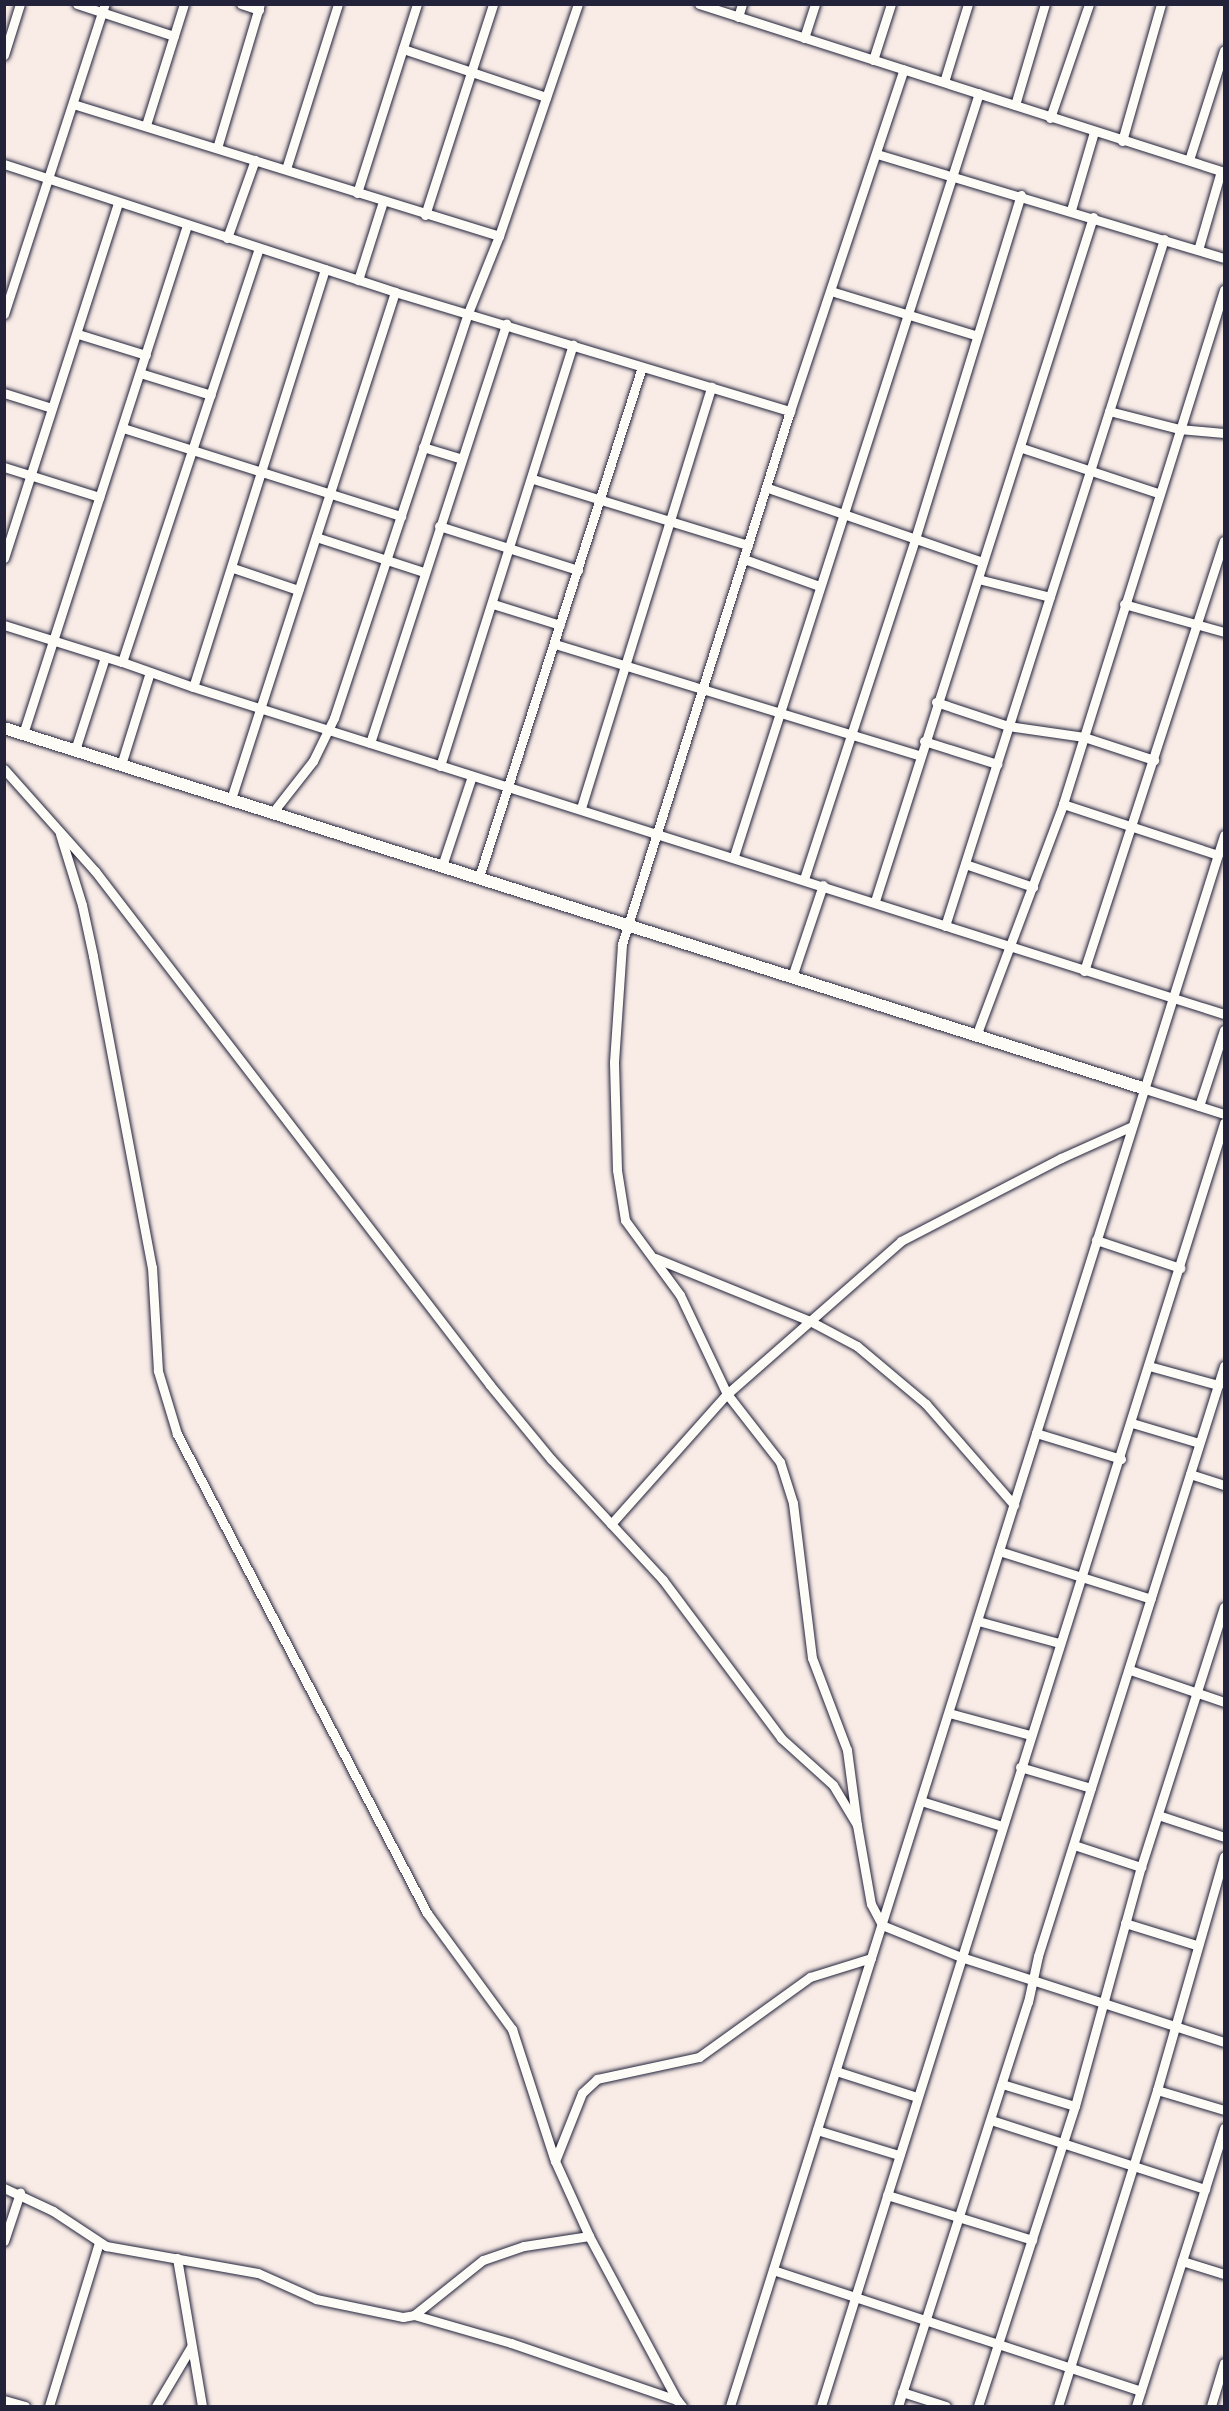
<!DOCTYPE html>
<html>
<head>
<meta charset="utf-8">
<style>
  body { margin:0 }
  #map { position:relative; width:1229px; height:2411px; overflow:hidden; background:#f9ece7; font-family:Caveat,sans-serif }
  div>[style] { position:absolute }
  .roads { filter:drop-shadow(0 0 2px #22223b) drop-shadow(0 0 2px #22223b) }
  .street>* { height:9px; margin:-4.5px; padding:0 4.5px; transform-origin:4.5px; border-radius:4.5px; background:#fdfcf7 }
  .secondary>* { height:12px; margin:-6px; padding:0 6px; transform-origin:6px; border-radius:6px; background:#fdfcf7 }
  span { translate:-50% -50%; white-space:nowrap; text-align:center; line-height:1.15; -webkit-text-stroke:6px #fdfcf7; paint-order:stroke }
  .frame { position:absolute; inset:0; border:6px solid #22223b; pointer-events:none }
</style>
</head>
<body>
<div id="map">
  <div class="roads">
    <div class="street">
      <i style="left:77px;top:4px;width:102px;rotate:18.3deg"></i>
      <i style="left:241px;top:4px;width:19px;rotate:18deg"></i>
      <i style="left:699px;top:4px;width:551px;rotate:17.74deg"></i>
      <i style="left:738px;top:17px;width:14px;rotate:-73deg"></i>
      <i style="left:804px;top:38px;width:36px;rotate:-72deg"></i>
      <i style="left:403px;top:49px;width:151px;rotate:18.6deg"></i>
      <i style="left:4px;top:55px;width:53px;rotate:-72.6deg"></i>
      <i style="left:873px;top:60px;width:59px;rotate:-72.2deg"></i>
      <i style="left:944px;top:82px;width:82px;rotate:-72.9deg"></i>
      <i style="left:73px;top:104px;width:446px;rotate:17.2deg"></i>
      <i style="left:1015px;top:105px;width:105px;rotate:-73.5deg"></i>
      <i style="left:1050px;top:118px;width:120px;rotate:-71.1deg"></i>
      <i style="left:146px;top:125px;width:127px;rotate:-72.6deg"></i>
      <i style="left:1122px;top:141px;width:142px;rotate:-74.1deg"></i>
      <i style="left:217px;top:148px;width:150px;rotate:-73.4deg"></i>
      <i style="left:877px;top:154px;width:362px;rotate:16.7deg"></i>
      <i style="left:1189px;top:160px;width:115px;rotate:-72.3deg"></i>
      <i style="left:4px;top:164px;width:411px;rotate:18.1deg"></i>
      <i style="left:395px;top:292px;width:413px;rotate:16.8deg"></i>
      <i style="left:286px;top:169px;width:173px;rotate:-72.5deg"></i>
      <i style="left:357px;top:193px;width:198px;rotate:-72.4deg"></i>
      <i style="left:1071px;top:210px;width:81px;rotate:-73.6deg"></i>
      <i style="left:425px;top:215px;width:222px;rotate:-72.1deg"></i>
      <i style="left:227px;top:238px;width:83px;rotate:-70.3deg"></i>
      <i style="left:1198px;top:250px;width:82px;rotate:-73.8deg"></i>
      <i style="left:325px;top:269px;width:438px;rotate:107.5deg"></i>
      <i style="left:193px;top:687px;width:1082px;rotate:17.6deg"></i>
      <i style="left:358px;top:280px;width:83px;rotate:-72.4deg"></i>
      <i style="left:831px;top:291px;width:151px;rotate:17deg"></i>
      <i style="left:4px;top:314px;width:326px;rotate:-72deg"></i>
      <i style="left:78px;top:334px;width:71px;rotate:17.2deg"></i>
      <i style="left:140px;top:373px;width:74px;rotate:17.2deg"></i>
      <i style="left:4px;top:393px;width:50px;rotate:17.4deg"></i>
      <i style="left:1109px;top:411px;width:72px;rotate:14.4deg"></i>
      <i style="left:1179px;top:429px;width:45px;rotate:5.1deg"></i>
      <i style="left:123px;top:428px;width:292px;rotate:17.6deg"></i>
      <i style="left:423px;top:447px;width:39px;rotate:17deg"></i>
      <i style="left:1022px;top:448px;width:143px;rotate:18.3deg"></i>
      <i style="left:4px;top:467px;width:100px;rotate:17.5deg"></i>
      <i style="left:533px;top:479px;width:225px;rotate:17.1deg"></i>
      <i style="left:768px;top:488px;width:227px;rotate:19deg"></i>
      <i style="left:439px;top:526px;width:146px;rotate:17.6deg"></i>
      <i style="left:316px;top:537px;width:114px;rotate:18deg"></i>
      <i style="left:4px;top:558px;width:373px;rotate:-72.2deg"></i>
      <i style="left:744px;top:559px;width:80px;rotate:19.8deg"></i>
      <i style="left:233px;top:568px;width:69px;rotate:18.7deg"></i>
      <i style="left:978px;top:579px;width:74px;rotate:14deg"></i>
      <i style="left:493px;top:604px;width:70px;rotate:17.4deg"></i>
      <i style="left:1124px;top:604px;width:104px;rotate:15.6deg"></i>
      <i style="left:4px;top:625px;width:124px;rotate:17.4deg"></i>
      <i style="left:555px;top:644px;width:381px;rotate:17deg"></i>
      <i style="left:193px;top:687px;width:75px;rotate:-160.6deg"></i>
      <i style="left:122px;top:662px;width:436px;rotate:-71.7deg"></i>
      <i style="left:936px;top:702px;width:76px;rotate:18.4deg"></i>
      <i style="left:1008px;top:726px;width:77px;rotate:8.2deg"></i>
      <i style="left:1084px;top:737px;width:74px;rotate:18.2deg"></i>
      <i style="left:23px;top:734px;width:535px;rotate:-72.14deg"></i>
      <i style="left:924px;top:741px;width:77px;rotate:17.5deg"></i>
      <i style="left:370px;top:743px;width:441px;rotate:-72deg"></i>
      <i style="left:75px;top:750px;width:98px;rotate:-72.1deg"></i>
      <i style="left:121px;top:765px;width:97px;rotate:-72.7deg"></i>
      <i style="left:440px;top:766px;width:442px;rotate:-72.5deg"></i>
      <i style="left:4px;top:769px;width:137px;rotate:48.3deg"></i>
      <i style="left:95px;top:871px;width:648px;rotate:52.46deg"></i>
      <i style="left:490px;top:1385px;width:96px;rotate:50.5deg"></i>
      <i style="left:551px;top:1459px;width:165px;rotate:47.2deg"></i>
      <i style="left:663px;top:1580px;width:197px;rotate:53.2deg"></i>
      <i style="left:781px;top:1738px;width:70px;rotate:42.1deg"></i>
      <i style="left:833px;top:1785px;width:47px;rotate:59deg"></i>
      <i style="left:857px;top:1825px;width:80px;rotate:80deg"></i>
      <i style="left:871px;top:1904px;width:24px;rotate:62deg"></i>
      <i style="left:882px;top:1925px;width:85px;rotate:22.1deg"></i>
      <i style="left:961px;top:1957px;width:276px;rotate:17.9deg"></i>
      <i style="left:231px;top:799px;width:533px;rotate:-72.08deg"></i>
      <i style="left:1063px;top:804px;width:163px;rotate:18.2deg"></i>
      <i style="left:581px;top:808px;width:441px;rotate:-72.8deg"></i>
      <i style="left:273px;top:812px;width:65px;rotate:-51.9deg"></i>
      <i style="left:313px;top:761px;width:48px;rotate:-64deg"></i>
      <i style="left:334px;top:718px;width:427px;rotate:-71.7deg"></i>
      <i style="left:468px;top:313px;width:83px;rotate:-68.1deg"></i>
      <i style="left:499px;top:236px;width:245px;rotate:-71.2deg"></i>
      <i style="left:60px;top:834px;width:74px;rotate:72.8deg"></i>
      <i style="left:82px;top:905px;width:52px;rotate:77.8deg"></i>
      <i style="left:93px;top:956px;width:317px;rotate:79.3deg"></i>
      <i style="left:152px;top:1267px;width:104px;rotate:86.7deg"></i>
      <i style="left:158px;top:1371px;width:66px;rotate:73.2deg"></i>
      <i style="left:177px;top:1434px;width:540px;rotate:62.44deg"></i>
      <i style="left:427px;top:1913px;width:144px;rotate:53.8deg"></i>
      <i style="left:512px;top:2029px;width:139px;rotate:72deg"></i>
      <i style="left:555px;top:2161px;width:82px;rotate:65.6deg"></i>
      <i style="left:589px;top:2236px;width:186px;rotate:61.8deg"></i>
      <i style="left:734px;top:856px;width:801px;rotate:-72.2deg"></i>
      <i style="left:965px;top:864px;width:72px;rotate:18.7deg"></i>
      <i style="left:442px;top:866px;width:95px;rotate:-71.6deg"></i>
      <i style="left:479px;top:877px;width:535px;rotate:-72.28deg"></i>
      <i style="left:804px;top:879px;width:358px;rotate:-71.9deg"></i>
      <i style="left:915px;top:539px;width:360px;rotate:-72.9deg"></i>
      <i style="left:875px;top:901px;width:718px;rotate:-72.32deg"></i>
      <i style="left:945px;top:926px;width:721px;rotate:-72.32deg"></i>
      <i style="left:1084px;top:971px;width:452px;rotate:-72deg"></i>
      <i style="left:792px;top:977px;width:97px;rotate:-71.4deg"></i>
      <i style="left:976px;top:1036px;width:248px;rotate:-69.4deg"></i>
      <i style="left:1063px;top:804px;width:539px;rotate:-72.61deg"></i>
      <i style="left:1142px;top:1088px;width:86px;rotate:17.6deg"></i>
      <i style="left:1199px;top:1106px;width:80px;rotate:-71.8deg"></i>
      <i style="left:1096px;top:1240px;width:89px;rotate:18.4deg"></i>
      <i style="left:655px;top:1258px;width:165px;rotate:22.1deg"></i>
      <i style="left:808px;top:1320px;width:55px;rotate:28deg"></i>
      <i style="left:857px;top:1346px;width:90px;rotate:40deg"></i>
      <i style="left:926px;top:1404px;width:134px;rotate:48.9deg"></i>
      <i style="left:1149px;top:1366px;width:72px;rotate:15.4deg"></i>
      <i style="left:1132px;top:1423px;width:70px;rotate:16.6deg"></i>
      <i style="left:1036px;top:1433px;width:89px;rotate:17deg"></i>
      <i style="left:1190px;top:1474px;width:36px;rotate:18deg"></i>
      <i style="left:611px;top:1524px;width:174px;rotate:-48.3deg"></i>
      <i style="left:727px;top:1394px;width:232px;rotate:-41.3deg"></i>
      <i style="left:901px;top:1241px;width:180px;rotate:-27.4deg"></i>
      <i style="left:1061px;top:1158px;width:76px;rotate:-24.2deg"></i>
      <i style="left:999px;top:1551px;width:159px;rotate:17.5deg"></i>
      <i style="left:978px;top:1621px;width:84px;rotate:15.2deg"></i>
      <i style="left:1130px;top:1670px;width:99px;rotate:18.8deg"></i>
      <i style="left:949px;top:1713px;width:84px;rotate:15.2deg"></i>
      <i style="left:1020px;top:1767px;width:74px;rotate:16.5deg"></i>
      <i style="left:921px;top:1801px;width:85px;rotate:17.2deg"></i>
      <i style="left:1158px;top:1815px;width:70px;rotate:18.4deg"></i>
      <i style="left:857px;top:1825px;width:76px;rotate:-97.6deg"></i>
      <i style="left:847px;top:1750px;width:98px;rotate:-110.8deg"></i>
      <i style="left:812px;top:1658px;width:156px;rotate:-97deg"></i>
      <i style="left:793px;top:1503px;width:43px;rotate:-107.6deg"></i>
      <i style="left:780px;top:1462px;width:86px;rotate:-127.9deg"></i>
      <i style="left:727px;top:1394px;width:110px;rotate:-115.4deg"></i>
      <i style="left:680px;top:1295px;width:93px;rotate:-126.3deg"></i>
      <i style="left:625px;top:1220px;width:51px;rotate:-99.1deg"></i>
      <i style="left:617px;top:1170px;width:108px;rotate:-91.6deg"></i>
      <i style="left:614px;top:1062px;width:118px;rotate:-86.1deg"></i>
      <i style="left:622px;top:944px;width:559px;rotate:-72.51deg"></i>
      <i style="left:790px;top:411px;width:360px;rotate:-71.6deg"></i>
      <i style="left:1074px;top:1845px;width:71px;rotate:18.2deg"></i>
      <i style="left:1125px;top:1923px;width:74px;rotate:17.2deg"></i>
      <i style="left:836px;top:2071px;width:85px;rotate:17.8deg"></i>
      <i style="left:1002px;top:2084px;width:76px;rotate:16.8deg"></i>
      <i style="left:1157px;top:2090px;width:70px;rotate:16.6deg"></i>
      <i style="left:991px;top:2120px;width:225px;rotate:17.9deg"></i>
      <i style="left:817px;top:2130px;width:86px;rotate:17deg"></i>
      <i style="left:555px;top:2161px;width:73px;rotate:-68.3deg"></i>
      <i style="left:582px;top:2093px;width:21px;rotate:-43deg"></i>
      <i style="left:597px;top:2079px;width:104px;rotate:-12.2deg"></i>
      <i style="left:699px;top:2057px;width:137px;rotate:-35.8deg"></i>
      <i style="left:810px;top:1977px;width:64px;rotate:-17.3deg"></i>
      <i style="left:4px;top:2188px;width:54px;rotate:25.1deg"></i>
      <i style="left:53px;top:2211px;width:64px;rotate:33.4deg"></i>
      <i style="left:106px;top:2246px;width:154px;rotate:10.1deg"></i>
      <i style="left:258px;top:2273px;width:64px;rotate:24.1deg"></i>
      <i style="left:316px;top:2299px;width:89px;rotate:11.7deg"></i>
      <i style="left:403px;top:2317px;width:11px;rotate:-10deg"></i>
      <i style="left:414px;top:2315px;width:101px;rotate:16.1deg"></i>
      <i style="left:511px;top:2343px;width:176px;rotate:19deg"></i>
      <i style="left:677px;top:2400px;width:8px;rotate:50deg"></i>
      <i style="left:887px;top:2195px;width:152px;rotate:17.2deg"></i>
      <i style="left:4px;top:2241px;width:51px;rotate:-71.6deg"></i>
      <i style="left:177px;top:2258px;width:150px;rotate:80.4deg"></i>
      <i style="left:1182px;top:2261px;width:44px;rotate:17.2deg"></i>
      <i style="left:773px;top:2270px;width:387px;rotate:18.2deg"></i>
      <i style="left:414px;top:2315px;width:88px;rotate:-38.6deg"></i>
      <i style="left:483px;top:2260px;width:43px;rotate:-18.9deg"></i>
      <i style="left:524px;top:2246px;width:66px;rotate:-8.7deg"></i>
      <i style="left:902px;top:2392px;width:46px;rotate:17.7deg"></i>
      <i style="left:4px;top:2400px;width:22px;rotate:16deg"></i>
      <i style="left:49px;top:2406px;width:171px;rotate:-73deg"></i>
      <i style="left:156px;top:2406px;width:69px;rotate:-59.3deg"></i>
      <i style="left:730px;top:2406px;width:1647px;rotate:-72.54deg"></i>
      <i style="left:821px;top:2406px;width:1345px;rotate:-72.56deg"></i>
      <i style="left:898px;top:2406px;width:424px;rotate:-72.2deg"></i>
      <i style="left:1028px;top:2002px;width:47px;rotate:-77.7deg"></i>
      <i style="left:1038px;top:1956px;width:619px;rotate:-72.5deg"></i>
      <i style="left:978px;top:2406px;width:315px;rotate:-72.1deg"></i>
      <i style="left:1075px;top:2106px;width:248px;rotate:-74.6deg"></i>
      <i style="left:1141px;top:1867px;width:273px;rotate:-72.3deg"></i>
      <i style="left:1058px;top:2406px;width:331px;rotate:-72.6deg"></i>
      <i style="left:1157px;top:2090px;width:243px;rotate:-74deg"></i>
      <i style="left:1136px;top:2406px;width:292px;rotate:-72.4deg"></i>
      <i style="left:1211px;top:2406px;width:45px;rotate:-73.2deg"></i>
    </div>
    <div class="secondary">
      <i style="left:4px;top:728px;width:1194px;rotate:17.55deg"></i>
    </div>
  </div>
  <div class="frame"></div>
</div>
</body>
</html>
